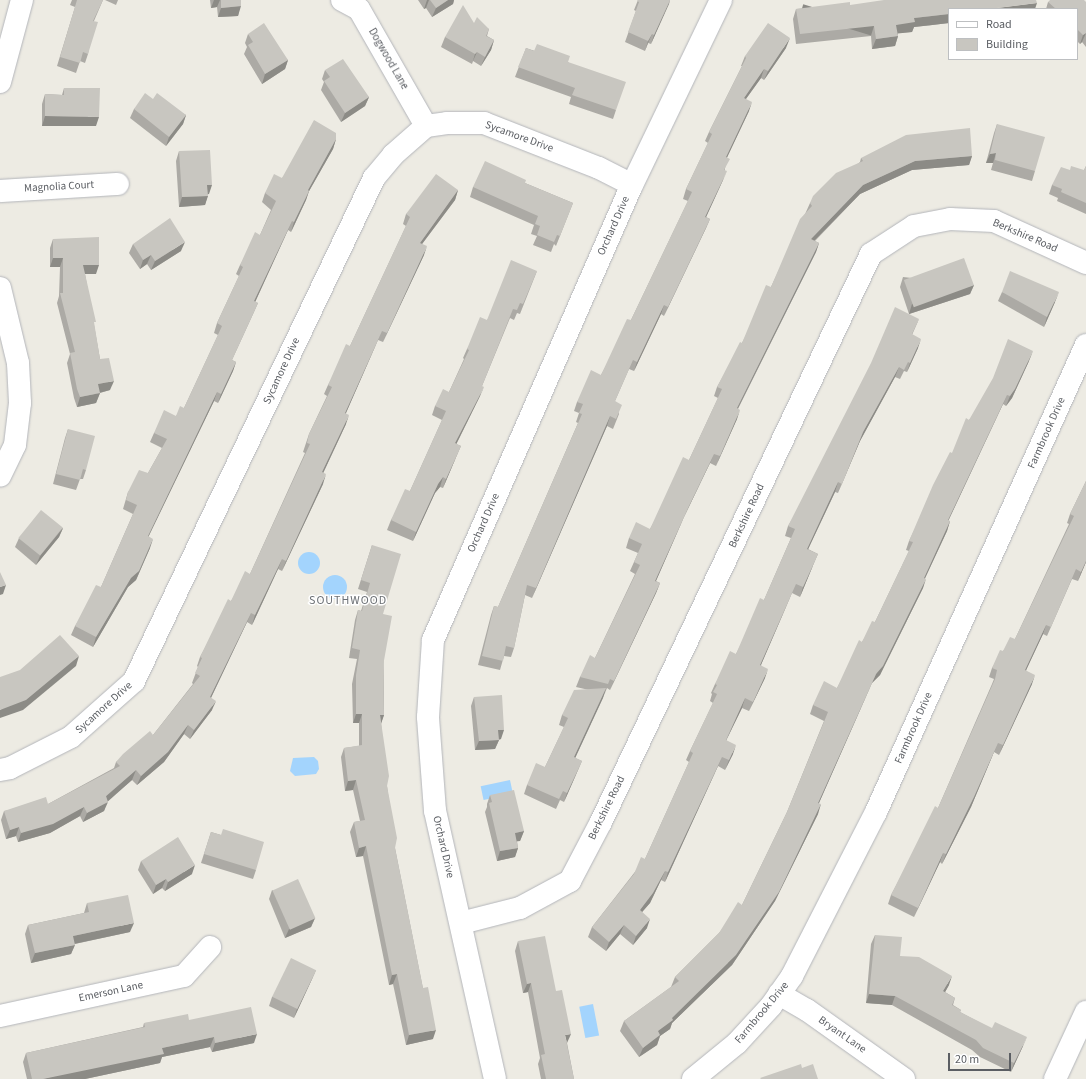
<!DOCTYPE html>
<html>
<head>
<meta charset="utf-8">
<style>
  body { margin:0 }
  #map { position:relative; width:1086px; height:1079px; overflow:hidden; background:#edebe3; font-family:"Source Sans 3",sans-serif }
  div>[style] { position:absolute }
  .water>* { inset:0; background:#a3d4fd; transform-origin:0 0 }
  .round { border-radius:50% }
  .roads { filter:drop-shadow(0 0 1px #b3b5ba) drop-shadow(0 0 1px #b3b5ba) }
  .minor>* { height:22px; margin:-11px; padding:0 11px; transform-origin:11px; border-radius:11px; background:#fff }
  .tertiary>* { height:22px; margin:-11px; padding:0 11px; transform-origin:11px; border-radius:11px; background:#fff }
  .wall>* { inset:0; background:#acaaa5 }
  .shaded-wall>* { inset:0; background:#8c8b86; transform-origin:0 0 }
  .building>* { inset:0; background:#c8c6c0; transform-origin:0 0 }
  span { translate:-50% -50%; white-space:nowrap; text-align:center; line-height:1.15; -webkit-text-stroke:3px #fff; paint-order:stroke }
  .street-label { font-size:11px; color:#5b5e63 }
  .neighbourhood-label { font-size:12px; color:#6c7075; letter-spacing:1px }
  .legend { position:absolute; left:948px; top:8px; width:130px; height:52px; box-sizing:border-box; background:#fff; border:1px solid #bdbfc1; margin:0; padding:5px 7px; list-style:none; font-size:12px; color:#5b5e63 }
  .legend li { display:flex; align-items:center; gap:8px; height:20px }
  .legend b { width:20px; border:1px solid #bdbfc1 }
  .scale { position:absolute; left:948px; top:1053px; width:63px; height:18px; box-sizing:border-box; border:2px solid #5b5e63; border-top:0; padding-left:5px; font-size:12px; line-height:14px; white-space:nowrap; color:#5b5e63; -webkit-text-stroke:3px #fff; paint-order:stroke }
</style>
</head>
<body>
<div id="map">
  <div class="water">
    <i class="round" style="left:298px;top:552px;width:22px;height:22px"></i>
    <i class="round" style="left:323px;top:575px;width:24px;height:24px"></i>
    <i style="clip-path:polygon(314px 757px,318px 761px,319px 769px,316px 774px,295px 776px,290px 771px,293px 758px)"></i>
    <i style="left:510px;top:780px;width:14px;height:30px;rotate:78deg"></i>
    <i style="left:593px;top:1004px;width:32px;height:14px;rotate:79deg"></i>
  </div>
  <div class="roads">
    <div class="minor">
      <i style="left:342px;top:0;width:19px;rotate:28deg"></i>
      <i style="left:359px;top:9px;width:135px;rotate:60.2deg"></i>
      <i style="left:0;top:82px;width:85px;rotate:-75deg"></i>
      <i style="left:0;top:191px;width:118px;rotate:-3.4deg"></i>
      <i style="left:0;top:288px;width:77px;rotate:76.5deg"></i>
      <i style="left:18px;top:363px;width:40px;rotate:87.1deg"></i>
      <i style="left:20px;top:403px;width:42px;rotate:96.8deg"></i>
      <i style="left:15px;top:445px;width:34px;rotate:116deg"></i>
      <i style="left:0;top:770px;width:10px;rotate:-11deg"></i>
      <i style="left:10px;top:768px;width:68px;rotate:-26.9deg"></i>
      <i style="left:71px;top:737px;width:84px;rotate:-41.6deg"></i>
      <i style="left:134px;top:681px;width:557px;rotate:-64.49deg"></i>
      <i style="left:374px;top:178px;width:30px;rotate:-50deg"></i>
      <i style="left:393px;top:155px;width:44px;rotate:-41.3deg"></i>
      <i style="left:426px;top:126px;width:21px;rotate:-8deg"></i>
      <i style="left:447px;top:123px;width:37px"></i>
      <i style="left:484px;top:123px;width:123px;rotate:21.4deg"></i>
      <i style="left:599px;top:168px;width:37px;rotate:27deg"></i>
      <i style="left:461px;top:923px;width:61px;rotate:-14.3deg"></i>
      <i style="left:520px;top:908px;width:57px;rotate:-28.4deg"></i>
      <i style="left:570px;top:881px;width:67px;rotate:-62.3deg"></i>
      <i style="left:601px;top:822px;width:629px;rotate:-64.58deg"></i>
      <i style="left:871px;top:254px;width:51px;rotate:-33.1deg"></i>
      <i style="left:914px;top:226px;width:37px;rotate:-11deg"></i>
      <i style="left:950px;top:219px;width:44px;rotate:2.6deg"></i>
      <i style="left:994px;top:221px;width:101px;rotate:24.5deg"></i>
      <i style="left:779px;top:994px;width:32px;rotate:30deg"></i>
      <i style="left:807px;top:1010px;width:119px;rotate:35.4deg"></i>
      <i style="left:0;top:1016px;width:188px;rotate:-12.3deg"></i>
      <i style="left:184px;top:976px;width:39px;rotate:-48deg"></i>
      <i style="left:495px;top:1079px;width:275px;rotate:-102.6deg"></i>
      <i style="left:435px;top:811px;width:94px;rotate:-94.3deg"></i>
      <i style="left:428px;top:717px;width:77px;rotate:-86.3deg"></i>
      <i style="left:433px;top:640px;width:497px;rotate:-66.4deg"></i>
      <i style="left:632px;top:185px;width:205px;rotate:-64.3deg"></i>
      <i style="left:693px;top:1079px;width:57px;rotate:-39.3deg"></i>
      <i style="left:737px;top:1043px;width:50px;rotate:-47.4deg"></i>
      <i style="left:771px;top:1006px;width:37px;rotate:-55deg"></i>
      <i style="left:792px;top:976px;width:184px;rotate:-62.9deg"></i>
      <i style="left:876px;top:812px;width:512px;rotate:-65.79deg"></i>
    </div>
    <div class="tertiary">
      <i style="left:1055px;top:1079px;width:74px;rotate:-65.2deg"></i>
    </div>
  </div>
  <div class="wall">
    <i style="clip-path:polygon(72px 0,103px 0,94px 21px,88px 54px,85px 63px,80px 61px,76px 73px,57px 66px,75px 7px,70px 5px)"></i>
    <i style="clip-path:polygon(105px 0,118px 0,116px 5px)"></i>
    <i style="clip-path:polygon(210px 0,241px 0,238px 16px,218px 17px,217px 7px,211px 8px)"></i>
    <i style="clip-path:polygon(418px 0,454px 0,453px 4px,432px 17px,426px 8px,424px 9px)"></i>
    <i style="clip-path:polygon(638px 0,670px 0,651px 44px,648px 43px,645px 51px,625px 42px,636px 11px,634px 10px)"></i>
    <i style="clip-path:polygon(1048px 2px,1086px 2px,1086px 47px,1082px 42px,1080px 44px,1077px 41px,1077px 9px,1046px 9px)"></i>
    <i style="clip-path:polygon(850px 5px,949px 9px,949px 23px,914px 27px,912px 32px,898px 33px,898px 36px,895px 46px,872px 49px,871px 36px,796px 44px,793px 19px,796px 9px)"></i>
    <i style="clip-path:polygon(474px 23px,489px 29px,487px 36px,494px 40px,491px 50px,481px 66px,473px 61px,472px 64px,441px 47px,445px 37px)"></i>
    <i style="clip-path:polygon(248px 34px,288px 60px,285px 69px,262px 84px,244px 54px,247px 47px,245px 43px)"></i>
    <i style="clip-path:polygon(526px 48px,568px 62px,616px 110px,613px 119px,569px 104px,571px 97px,515px 77px)"></i>
    <i style="clip-path:polygon(786px 48px,764px 80px,761px 78px,746px 99px,749px 111px,727px 157px,723px 180px,706px 217px,710px 219px,706px 228px,664px 316px,661px 314px,634px 371px,629px 369px,615px 401px,619px 414px,613px 429px,607px 426px,532px 598px,525px 595px,514px 648px,511px 657px,504px 656px,500px 670px,478px 665px,491px 615px,494px 606px,498px 607px,578px 423px,576px 422px,579px 413px,574px 411px,577px 402px,601px 375px,631px 320px,688px 201px,683px 199px,686px 189px,708px 143px,705px 141px,709px 132px,742px 66px,741px 66px,745px 56px)"></i>
    <i style="clip-path:polygon(325px 70px,369px 97px,365px 106px,341px 122px,321px 90px,324px 82px,322px 79px)"></i>
    <i style="clip-path:polygon(64px 88px,96px 126px,42px 126px,42px 104px,45px 94px,62px 95px)"></i>
    <i style="clip-path:polygon(153px 99px,186px 115px,183px 124px,166px 146px,130px 118px,134px 109px)"></i>
    <i style="clip-path:polygon(997px 124px,1035px 171px,1032px 181px,991px 170px,993px 163px,986px 163px,994px 133px)"></i>
    <i style="clip-path:polygon(336px 139px,333px 149px,309px 191px,306px 200px,291px 232px,288px 230px,255px 302px,258px 303px,254px 312px,232px 360px,236px 362px,233px 371px,218px 403px,214px 401px,148px 537px,150px 548px,136px 580px,128px 587px,93px 647px,71px 635px,75px 626px,101px 587px,133px 514px,123px 509px,128px 492px,148px 473px,162px 448px,150px 442px,154px 433px,176px 416px,184px 408px,218px 335px,214px 333px,217px 323px,239px 276px,236px 274px,240px 265px,260px 235px,271px 210px,262px 202px,265px 193px,282px 178px)"></i>
    <i style="clip-path:polygon(179px 151px,209px 194px,208px 194px,205px 205px,179px 207px,176px 161px)"></i>
    <i style="clip-path:polygon(972px 156px,969px 165px,912px 170px,860px 194px,815px 241px,819px 243px,816px 252px,738px 409px,737px 419px,716px 466px,710px 463px,684px 517px,656px 581px,660px 583px,656px 593px,610px 690px,607px 688px,605px 693px,575px 758px,582px 761px,578px 770px,564px 802px,560px 800px,556px 809px,524px 794px,527px 785px,545px 767px,554px 748px,564px 727px,559px 725px,562px 715px,589px 690px,576px 687px,580px 677px,595px 658px,635px 574px,630px 571px,638px 553px,626px 548px,629px 538px,650px 529px,689px 460px,718px 398px,714px 396px,717px 387px,742px 343px,771px 287px,806px 212px,810px 203px,860px 162px,861px 158px)"></i>
    <i style="clip-path:polygon(1086px 166px,1086px 214px,1057px 201px,1058px 198px,1049px 194px,1052px 185px,1070px 170px,1084px 170px)"></i>
    <i style="clip-path:polygon(525px 183px,573px 203px,556px 246px,554px 244px,551px 252px,533px 245px,537px 236px,531px 234px,534px 225px,470px 197px,473px 187px)"></i>
    <i style="clip-path:polygon(458px 190px,455px 200px,422px 244px,424px 255px,383px 342px,378px 340px,346px 413px,346px 424px,323px 473px,323px 484px,282px 571px,278px 569px,252px 625px,247px 622px,211px 698px,212px 710px,190px 739px,184px 734px,164px 762px,137px 785px,132px 780px,107px 801px,104px 811px,83px 822px,80px 816px,50px 833px,18px 842px,16px 836px,6px 839px,1px 820px,4px 811px,48px 804px,114px 768px,116px 762px,153px 735px,193px 684px,192px 683px,198px 667px,197px 666px,200px 657px,231px 601px,250px 574px,305px 453px,303px 452px,309px 434px,327px 396px,324px 394px,328px 385px,350px 346px,406px 226px,403px 224px,406px 214px)"></i>
    <i style="clip-path:polygon(53px 239px,96px 274px,85px 274px,100px 359px,110px 390px,100px 393px,96px 403px,77px 407px,74px 398px,67px 363px,70px 354px,57px 303px,59px 296px,60px 267px,50px 267px,50px 248px)"></i>
    <i style="clip-path:polygon(133px 244px,181px 251px,151px 270px,147px 264px,140px 269px,129px 253px)"></i>
    <i style="clip-path:polygon(537px 271px,520px 314px,517px 313px,514px 320px,510px 318px,482px 386px,480px 396px,456px 444px,461px 446px,457px 455px,443px 488px,440px 487px,435px 493px,413px 541px,387px 530px,391px 520px,410px 491px,442px 420px,432px 415px,435px 406px,449px 392px,464px 359px,463px 358px,467px 349px,487px 320px)"></i>
    <i style="clip-path:polygon(903px 277px,974px 285px,970px 294px,909px 314px,900px 287px)"></i>
    <i style="clip-path:polygon(1002px 292px,1055px 302px,1044px 327px,998px 301px)"></i>
    <i style="clip-path:polygon(919px 319px,912px 335px,918px 348px,907px 372px,904px 371px,900px 379px,895px 377px,860px 441px,838px 493px,835px 492px,808px 549px,818px 554px,814px 563px,800px 597px,792px 593px,761px 665px,765px 678px,749px 711px,742px 708px,726px 740px,733px 754px,725px 770px,718px 766px,665px 882px,661px 880px,650px 903px,642px 912px,647px 928px,633px 945px,620px 934px,606px 951px,588px 937px,592px 927px,645px 859px,689px 762px,686px 760px,690px 751px,713px 703px,710px 701px,712px 694px,711px 693px,715px 684px,736px 654px,764px 600px,791px 538px,785px 536px,788px 526px)"></i>
    <i style="clip-path:polygon(1029px 361px,1012px 398px,1006px 406px,1003px 404px,948px 521px,950px 521px,947px 531px,925px 578px,923px 588px,880px 675px,872px 683px,819px 803px,818px 814px,775px 901px,732px 965px,672px 1023px,670px 1029px,660px 1036px,657px 1045px,639px 1057px,620px 1031px,624px 1021px,671px 987px,675px 977px,719px 933px,742px 905px,787px 812px,824px 721px,810px 714px,813px 705px,837px 688px,862px 642px,875px 622px,909px 551px,906px 550px,909px 541px,969px 420px)"></i>
    <i style="clip-path:polygon(68px 429px,86px 470px,83px 479px,80px 479px,76px 490px,53px 484px,65px 438px)"></i>
    <i style="clip-path:polygon(1086px 481px,1086px 562px,1078px 581px,1072px 579px,1047px 636px,1043px 634px,1026px 670px,1032px 684px,999px 755px,994px 752px,971px 807px,942px 864px,940px 862px,914px 917px,888px 904px,891px 895px,938px 808px,992px 684px,994px 679px,989px 677px,992px 668px,1003px 651px,1015px 639px,1069px 524px,1067px 523px,1070px 514px)"></i>
    <i style="clip-path:polygon(63px 528px,59px 537px,36px 565px,15px 547px,19px 538px)"></i>
    <i style="clip-path:polygon(372px 545px,383px 614px,384px 715px,381px 723px,387px 786px,395px 848px,433px 1039px,406px 1045px,393px 984px,389px 985px,363px 856px,356px 857px,350px 832px,354px 822px,360px 821px,353px 790px,345px 791px,341px 757px,344px 748px,359px 746px,359px 723px,353px 723px,352px 684px,357px 659px,349px 658px,355px 620px,358px 610px,361px 611px,367px 592px,358px 589px)"></i>
    <i style="clip-path:polygon(474px 697px,501px 739px,499px 740px,495px 749px,475px 750px,471px 706px)"></i>
    <i style="clip-path:polygon(490px 795px,524px 831px,520px 841px,517px 841px,518px 848px,515px 857px,497px 861px,485px 812px,487px 807px,487px 804px)"></i>
    <i style="clip-path:polygon(211px 832px,221px 835px,256px 870px,253px 879px,201px 863px)"></i>
    <i style="clip-path:polygon(141px 861px,192px 874px,165px 891px,162px 888px,153px 894px,138px 870px)"></i>
    <i style="clip-path:polygon(272px 890px,315px 918px,311px 927px,285px 938px,269px 899px)"></i>
    <i style="clip-path:polygon(87px 903px,130px 932px,75px 944px,71px 954px,31px 963px,25px 934px,28px 925px,84px 913px)"></i>
    <i style="clip-path:polygon(875px 935px,900px 956px,949px 985px,945px 992px,955px 998px,953px 1005px,961px 1010px,960px 1012px,1023px 1046px,1011px 1072px,980px 1057px,972px 1050px,892px 1005px,866px 1003px,871px 944px)"></i>
    <i style="clip-path:polygon(518px 941px,567px 1043px,574px 1079px,541px 1079px,538px 1064px,540px 1058px,528px 992px,523px 993px,515px 951px)"></i>
    <i style="clip-path:polygon(316px 970px,312px 979px,294px 1018px,269px 1006px,272px 997px)"></i>
    <i style="clip-path:polygon(189px 1020px,254px 1043px,212px 1052px,210px 1047px,162px 1057px,160px 1063px,85px 1079px,27px 1079px,23px 1062px,26px 1053px,143px 1027px,144px 1023px)"></i>
  </div>
  <div class="shaded-wall">
    <i style="clip-path:polygon(214px 0,220px 0,217px 7px,211px 8px)"></i>
    <i style="clip-path:polygon(427px 0,429px 0,426px 8px,424px 9px)"></i>
    <i style="clip-path:polygon(448px 0,454px 0,453px 4px,432px 17px,436px 8px)"></i>
    <i style="clip-path:polygon(670px 0,669px 4px,651px 44px,654px 35px)"></i>
    <i style="clip-path:polygon(1037px 3px,1035px 9px,989px 9px)"></i>
    <i style="clip-path:polygon(241px 6px,238px 16px,218px 17px,221px 8px)"></i>
    <i style="clip-path:polygon(949px 14px,949px 23px,914px 27px,912px 32px,893px 34px,896px 25px,914px 18px)"></i>
    <i style="left:874px;top:26px;width:10px;height:74px;rotate:107deg"></i>
    <i style="clip-path:polygon(1086px 33px,1082px 42px,1080px 44px,1083px 35px)"></i>
    <i style="clip-path:polygon(652px 34px,648px 43px,645px 51px,648px 41px)"></i>
    <i style="clip-path:polygon(898px 36px,895px 46px,872px 49px,876px 39px)"></i>
    <i style="clip-path:polygon(790px 38px,786px 48px,764px 80px,768px 71px)"></i>
    <i style="clip-path:polygon(494px 40px,491px 50px,481px 66px,485px 57px)"></i>
    <i style="clip-path:polygon(477px 52px,473px 61px,472px 64px,475px 54px)"></i>
    <i style="clip-path:polygon(288px 60px,285px 69px,262px 84px,265px 74px)"></i>
    <i style="clip-path:polygon(764px 69px,761px 78px,740px 107px,744px 98px)"></i>
    <i style="clip-path:polygon(369px 97px,365px 106px,341px 122px,345px 113px)"></i>
    <i style="clip-path:polygon(752px 102px,749px 111px,723px 166px,726px 157px)"></i>
    <i style="clip-path:polygon(186px 115px,183px 124px,166px 146px,169px 137px)"></i>
    <i style="clip-path:polygon(45px 116px,99px 117px,96px 126px,42px 126px)"></i>
    <i style="clip-path:polygon(336px 139px,333px 149px,304px 200px,308px 190px)"></i>
    <i style="clip-path:polygon(996px 153px,993px 163px,986px 163px,990px 154px)"></i>
    <i style="clip-path:polygon(972px 156px,969px 165px,912px 170px,860px 194px,807px 248px,811px 239px,863px 185px,915px 161px)"></i>
    <i style="clip-path:polygon(727px 171px,723px 180px,702px 226px,705px 217px)"></i>
    <i style="clip-path:polygon(207px 185px,212px 185px,209px 194px,204px 195px)"></i>
    <i style="clip-path:polygon(458px 190px,455px 200px,416px 252px,420px 243px)"></i>
    <i style="clip-path:polygon(309px 191px,306px 200px,291px 232px,294px 222px)"></i>
    <i style="clip-path:polygon(208px 196px,205px 205px,179px 207px,182px 197px)"></i>
    <i style="clip-path:polygon(710px 219px,706px 228px,664px 316px,668px 307px)"></i>
    <i style="clip-path:polygon(292px 221px,288px 230px,251px 311px,254px 301px)"></i>
    <i style="clip-path:polygon(185px 242px,181px 251px,151px 270px,155px 261px)"></i>
    <i style="clip-path:polygon(819px 243px,816px 252px,733px 418px,737px 408px)"></i>
    <i style="clip-path:polygon(427px 246px,424px 255px,383px 342px,387px 333px)"></i>
    <i style="clip-path:polygon(151px 255px,147px 264px,140px 269px,143px 260px)"></i>
    <i style="clip-path:polygon(53px 258px,63px 258px,60px 267px,50px 267px)"></i>
    <i style="clip-path:polygon(83px 265px,99px 265px,96px 274px,79px 274px)"></i>
    <i style="clip-path:polygon(974px 285px,970px 294px,909px 314px,912px 304px)"></i>
    <i style="clip-path:polygon(1059px 292px,1055px 302px,1044px 327px,1047px 317px)"></i>
    <i style="clip-path:polygon(664px 305px,661px 314px,634px 371px,637px 362px)"></i>
    <i style="clip-path:polygon(382px 331px,378px 340px,342px 422px,345px 413px)"></i>
    <i style="clip-path:polygon(921px 339px,918px 348px,907px 372px,910px 363px)"></i>
    <i style="clip-path:polygon(1033px 351px,1029px 361px,1012px 398px,1006px 406px,1010px 396px)"></i>
    <i style="clip-path:polygon(236px 362px,233px 371px,218px 403px,221px 394px)"></i>
    <i style="clip-path:polygon(899px 367px,895px 377px,860px 441px,838px 493px,863px 432px)"></i>
    <i style="clip-path:polygon(114px 381px,110px 390px,95px 394px,98px 384px)"></i>
    <i style="clip-path:polygon(484px 387px,480px 396px,452px 453px,455px 443px)"></i>
    <i style="clip-path:polygon(217px 392px,214px 401px,144px 546px,148px 536px)"></i>
    <i style="clip-path:polygon(100px 393px,96px 403px,77px 407px,80px 397px)"></i>
    <i style="clip-path:polygon(1007px 395px,1003px 404px,944px 530px,948px 520px)"></i>
    <i style="clip-path:polygon(740px 410px,737px 419px,716px 466px,720px 456px)"></i>
    <i style="clip-path:polygon(349px 415px,346px 424px,319px 482px,322px 472px)"></i>
    <i style="clip-path:polygon(610px 416px,607px 426px,532px 598px,536px 588px)"></i>
    <i style="clip-path:polygon(461px 446px,457px 455px,443px 488px,446px 479px)"></i>
    <i style="clip-path:polygon(714px 454px,710px 463px,684px 517px,652px 590px,655px 581px,688px 508px)"></i>
    <i style="clip-path:polygon(326px 474px,323px 484px,282px 571px,286px 561px)"></i>
    <i style="clip-path:polygon(443px 477px,440px 487px,435px 493px,413px 541px,416px 532px,438px 484px)"></i>
    <i style="clip-path:polygon(838px 482px,835px 492px,804px 558px,807px 549px)"></i>
    <i style="clip-path:polygon(950px 521px,947px 531px,921px 587px,924px 578px)"></i>
    <i style="clip-path:polygon(63px 528px,59px 537px,36px 565px,40px 556px)"></i>
    <i style="clip-path:polygon(153px 539px,150px 548px,136px 580px,128px 587px,93px 647px,96px 637px)"></i>
    <i style="clip-path:polygon(818px 554px,814px 563px,800px 597px,803px 587px)"></i>
    <i style="clip-path:polygon(282px 559px,278px 569px,252px 625px,255px 615px)"></i>
    <i style="clip-path:polygon(1086px 561px,1086px 562px,1078px 581px,1081px 572px)"></i>
    <i style="clip-path:polygon(926px 579px,923px 588px,880px 675px,872px 683px,815px 812px,818px 803px,876px 674px)"></i>
    <i style="clip-path:polygon(660px 583px,656px 593px,610px 690px,614px 681px)"></i>
    <i style="clip-path:polygon(796px 584px,792px 593px,757px 674px,760px 665px)"></i>
    <i style="clip-path:polygon(6px 585px,3px 594px,0 595px,0 587px)"></i>
    <i style="clip-path:polygon(251px 613px,247px 622px,207px 706px,210px 697px)"></i>
    <i style="clip-path:polygon(1046px 625px,1043px 634px,1022px 679px,1025px 670px)"></i>
    <i style="clip-path:polygon(79px 656px,76px 666px,23px 710px,0 718px,0 710px)"></i>
    <i style="clip-path:polygon(768px 669px,765px 678px,749px 711px,753px 702px)"></i>
    <i style="clip-path:polygon(1035px 675px,1032px 684px,999px 755px,1003px 745px)"></i>
    <i style="clip-path:polygon(606px 688px,603px 698px,571px 767px,574px 757px)"></i>
    <i style="clip-path:polygon(745px 698px,742px 708px,722px 749px,726px 740px)"></i>
    <i style="clip-path:polygon(216px 701px,212px 710px,190px 739px,194px 730px)"></i>
    <i style="clip-path:polygon(356px 714px,362px 714px,359px 723px,353px 723px)"></i>
    <i style="clip-path:polygon(380px 715px,384px 715px,381px 724px)"></i>
    <i style="clip-path:polygon(188px 725px,184px 734px,164px 762px,137px 785px,141px 776px)"></i>
    <i style="clip-path:polygon(498px 730px,504px 730px,501px 739px,494px 740px)"></i>
    <i style="clip-path:polygon(499px 740px,495px 749px,475px 750px,479px 741px)"></i>
    <i style="clip-path:polygon(998px 743px,994px 752px,971px 807px,942px 864px,946px 854px)"></i>
    <i style="clip-path:polygon(736px 745px,733px 754px,725px 770px,729px 760px)"></i>
    <i style="clip-path:polygon(722px 757px,718px 766px,665px 882px,668px 872px)"></i>
    <i style="clip-path:polygon(582px 761px,578px 770px,564px 802px,567px 793px)"></i>
    <i style="clip-path:polygon(136px 770px,132px 780px,105px 804px,108px 802px,104px 811px,83px 822px,87px 813px)"></i>
    <i style="clip-path:polygon(356px 780px,353px 790px,345px 791px,348px 781px)"></i>
    <i style="clip-path:polygon(821px 804px,818px 814px,775px 901px,732px 965px,672px 1023px,670px 1029px,660px 1036px,657px 1045px,639px 1057px,643px 1048px,658px 1031px)"></i>
    <i style="clip-path:polygon(84px 807px,80px 816px,50px 833px,18px 842px,21px 833px)"></i>
    <i style="clip-path:polygon(19px 827px,16px 836px,6px 839px,10px 830px)"></i>
    <i style="clip-path:polygon(524px 831px,520px 841px,512px 842px,515px 833px)"></i>
    <i style="clip-path:polygon(366px 846px,363px 856px,356px 857px,359px 848px)"></i>
    <i style="clip-path:polygon(518px 848px,515px 857px,497px 861px,500px 851px)"></i>
    <i style="clip-path:polygon(943px 853px,940px 862px,914px 917px,918px 908px)"></i>
    <i style="clip-path:polygon(195px 865px,192px 874px,165px 891px,168px 882px)"></i>
    <i style="clip-path:polygon(665px 871px,661px 880px,650px 903px,636px 919px,640px 910px)"></i>
    <i style="clip-path:polygon(166px 879px,162px 888px,153px 894px,156px 885px)"></i>
    <i style="clip-path:polygon(315px 918px,311px 927px,285px 938px,289px 929px)"></i>
    <i style="clip-path:polygon(650px 919px,647px 928px,633px 945px,636px 936px)"></i>
    <i style="clip-path:polygon(134px 923px,130px 932px,69px 945px,73px 936px)"></i>
    <i style="clip-path:polygon(624px 925px,620px 934px,606px 951px,609px 942px)"></i>
    <i style="clip-path:polygon(75px 945px,71px 954px,31px 963px,35px 953px)"></i>
    <i style="clip-path:polygon(316px 970px,312px 979px,294px 1018px,297px 1009px)"></i>
    <i style="clip-path:polygon(397px 974px,393px 984px,389px 985px,392px 975px)"></i>
    <i style="clip-path:polygon(952px 976px,949px 985px,940px 1001px,943px 991px)"></i>
    <i style="clip-path:polygon(531px 983px,528px 992px,523px 993px,527px 984px)"></i>
    <i style="clip-path:polygon(869px 994px,895px 996px,892px 1005px,866px 1003px)"></i>
    <i style="clip-path:polygon(436px 1030px,433px 1039px,406px 1045px,409px 1035px)"></i>
    <i style="clip-path:polygon(257px 1034px,254px 1043px,212px 1052px,215px 1043px)"></i>
    <i style="clip-path:polygon(571px 1034px,567px 1043px,565px 1035px)"></i>
    <i style="clip-path:polygon(214px 1037px,210px 1047px,162px 1057px,160px 1063px,85px 1079px,43px 1079px,162px 1048px)"></i>
    <i style="clip-path:polygon(1027px 1037px,1023px 1046px,1011px 1072px,1014px 1063px)"></i>
  </div>
  <div class="building">
    <i style="clip-path:polygon(77px 0,103px 0,93px 21px,98px 22px,88px 54px,83px 52px,80px 63px,60px 57px)"></i>
    <i style="clip-path:polygon(221px 0,241px 0,241px 6px,221px 8px)"></i>
    <i style="clip-path:polygon(430px 0,448px 0,436px 8px)"></i>
    <i style="clip-path:polygon(638px 0,670px 0,654px 35px,652px 34px,648px 41px,628px 32px,639px 2px,637px 1px)"></i>
    <i style="clip-path:polygon(884px 0,1036px 0,1037px 3px,989px 9px,949px 9px,949px 14px,914px 18px,915px 22px,896px 25px,898px 36px,876px 39px,874px 26px,800px 34px,796px 9px,850px 2px,850px 5px)"></i>
    <i style="clip-path:polygon(1050px 0,1084px 0,1086px 2px,1086px 33px,1083px 35px,1077px 29px,1077px 9px,1056px 9px,1048px 2px)"></i>
    <i style="clip-path:polygon(463px 5px,474px 23px,477px 17px,489px 29px,486px 36px,494px 40px,485px 57px,477px 52px,475px 54px,445px 37px)"></i>
    <i style="clip-path:polygon(264px 23px,288px 60px,265px 74px,248px 45px,253px 42px,248px 34px)"></i>
    <i style="clip-path:polygon(768px 23px,790px 38px,768px 71px,764px 69px,744px 98px,752px 102px,726px 157px,730px 159px,724px 170px,727px 171px,705px 217px,710px 219px,668px 307px,664px 305px,637px 362px,633px 360px,615px 401px,622px 405px,616px 419px,610px 416px,536px 588px,527px 585px,514px 648px,506px 646px,503px 661px,482px 656px,494px 606px,498px 607px,582px 414px,579px 413px,583px 404px,577px 402px,591px 370px,601px 375px,627px 319px,631px 320px,692px 192px,686px 189px,712px 134px,709px 132px,746px 58px,745px 56px)"></i>
    <i style="clip-path:polygon(537px 44px,570px 56px,568px 62px,626px 82px,616px 110px,572px 95px,575px 88px,518px 67px,526px 48px,534px 51px)"></i>
    <i style="clip-path:polygon(343px 59px,369px 97px,345px 113px,324px 81px,330px 77px,325px 70px)"></i>
    <i style="clip-path:polygon(64px 88px,100px 88px,99px 117px,45px 116px,45px 94px,64px 95px)"></i>
    <i style="clip-path:polygon(145px 93px,153px 99px,157px 93px,186px 115px,169px 137px,134px 109px)"></i>
    <i style="clip-path:polygon(314px 120px,336px 133px,336px 139px,308px 190px,309px 191px,294px 222px,292px 221px,254px 301px,258px 303px,232px 360px,236px 362px,221px 394px,217px 392px,148px 536px,153px 539px,139px 571px,131px 578px,96px 637px,75px 626px,96px 585px,101px 587px,137px 505px,126px 500px,128px 492px,139px 470px,148px 473px,167px 439px,154px 433px,164px 410px,176px 416px,180px 406px,184px 408px,222px 326px,217px 323px,243px 267px,240px 265px,255px 232px,260px 235px,276px 201px,265px 193px,274px 174px,282px 178px)"></i>
    <i style="clip-path:polygon(997px 124px,1045px 137px,1035px 171px,995px 160px,996px 153px,990px 154px)"></i>
    <i style="clip-path:polygon(970px 128px,972px 156px,915px 161px,863px 185px,811px 239px,819px 243px,737px 408px,740px 410px,720px 456px,714px 454px,688px 508px,655px 581px,660px 583px,614px 681px,610px 679px,608px 684px,580px 677px,590px 655px,595px 658px,640px 565px,634px 562px,642px 544px,629px 538px,636px 522px,650px 529px,683px 457px,689px 460px,722px 389px,717px 387px,740px 342px,742px 343px,766px 285px,771px 287px,800px 219px,812px 206px,810px 203px,813px 196px,836px 173px,863px 161px,861px 158px,906px 135px)"></i>
    <i style="clip-path:polygon(210px 150px,212px 185px,207px 185px,208px 196px,182px 197px,179px 151px)"></i>
    <i style="clip-path:polygon(485px 161px,526px 180px,525px 183px,573px 203px,560px 236px,557px 235px,554px 242px,537px 235px,540px 226px,535px 224px,538px 216px,473px 187px)"></i>
    <i style="clip-path:polygon(1071px 166px,1084px 170px,1086px 166px,1086px 203px,1061px 192px,1062px 189px,1052px 185px,1061px 167px,1070px 170px)"></i>
    <i style="clip-path:polygon(436px 174px,458px 190px,420px 243px,427px 246px,387px 333px,382px 331px,345px 413px,349px 415px,322px 472px,326px 474px,286px 561px,282px 559px,255px 615px,251px 613px,210px 697px,216px 701px,194px 730px,188px 725px,168px 752px,141px 776px,136px 770px,106px 796px,108px 802px,87px 813px,84px 807px,53px 824px,21px 833px,19px 827px,10px 830px,4px 811px,46px 797px,48px 804px,120px 766px,116px 762px,123px 754px,150px 731px,153px 735px,200px 676px,195px 673px,202px 658px,200px 657px,228px 599px,231px 601px,245px 571px,250px 574px,310px 444px,307px 443px,309px 434px,332px 387px,328px 385px,346px 344px,350px 346px,410px 217px,406px 214px)"></i>
    <i style="clip-path:polygon(170px 218px,185px 242px,155px 261px,151px 255px,143px 260px,133px 244px)"></i>
    <i style="clip-path:polygon(99px 237px,99px 265px,83px 265px,96px 322px,94px 322px,100px 359px,109px 358px,114px 381px,98px 384px,100px 393px,80px 397px,77px 389px,70px 353px,75px 352px,60px 293px,63px 293px,63px 258px,53px 258px,53px 239px)"></i>
    <i style="left:964px;top:258px;width:29px;height:64px;rotate:70deg"></i>
    <i style="clip-path:polygon(511px 260px,537px 271px,523px 304px,520px 303px,517px 310px,513px 309px,482px 386px,484px 387px,455px 443px,461px 446px,446px 479px,443px 477px,438px 484px,416px 532px,391px 520px,405px 489px,410px 491px,446px 411px,435px 406px,443px 389px,449px 392px,469px 350px,467px 349px,480px 317px,487px 320px)"></i>
    <i style="clip-path:polygon(1010px 271px,1059px 292px,1047px 317px,1002px 292px)"></i>
    <i style="clip-path:polygon(895px 307px,919px 319px,912px 334px,921px 339px,910px 363px,908px 362px,904px 370px,899px 367px,863px 432px,842px 484px,838px 482px,807px 549px,818px 554px,803px 587px,796px 584px,760px 665px,768px 669px,753px 702px,745px 698px,726px 740px,736px 745px,729px 760px,722px 757px,668px 872px,665px 871px,653px 893px,640px 910px,650px 919px,636px 936px,624px 925px,609px 942px,592px 927px,634px 874px,641px 857px,645px 859px,693px 753px,690px 751px,717px 694px,713px 692px,717px 685px,715px 684px,730px 651px,736px 654px,760px 598px,764px 600px,795px 529px,788px 526px,871px 363px)"></i>
    <i style="clip-path:polygon(1008px 339px,1033px 351px,1015px 389px,1010px 396px,1007px 395px,948px 520px,950px 521px,924px 578px,926px 579px,883px 666px,876px 674px,818px 803px,821px 804px,779px 892px,736px 955px,672px 1018px,673px 1020px,658px 1031px,660px 1035px,643px 1048px,624px 1021px,679px 981px,675px 977px,719px 933px,738px 902px,742px 905px,787px 812px,828px 712px,813px 705px,824px 681px,837px 688px,859px 640px,862px 642px,872px 621px,875px 622px,913px 542px,909px 541px,933px 485px,950px 452px,952px 453px,966px 418px,969px 420px,993px 378px)"></i>
    <i style="clip-path:polygon(68px 429px,95px 436px,86px 470px,83px 469px,80px 480px,56px 474px)"></i>
    <i style="clip-path:polygon(1086px 481px,1086px 561px,1081px 572px,1076px 569px,1051px 627px,1046px 625px,1025px 670px,1035px 675px,1003px 745px,998px 743px,974px 797px,946px 854px,943px 853px,918px 908px,891px 895px,935px 806px,938px 808px,995px 679px,997px 670px,992px 668px,1000px 650px,1003px 651px,1010px 637px,1015px 639px,1074px 516px,1070px 514px)"></i>
    <i style="left:41px;top:510px;width:28px;height:36px;rotate:39deg"></i>
    <i style="clip-path:polygon(372px 545px,401px 554px,383px 614px,392px 616px,383px 666px,384px 715px,380px 715px,389px 776px,387px 786px,397px 838px,395px 848px,423px 988px,428px 987px,436px 1030px,409px 1035px,397px 974px,392px 975px,366px 846px,359px 848px,354px 822px,365px 820px,356px 780px,348px 781px,344px 748px,362px 745px,362px 714px,356px 714px,356px 675px,360px 650px,352px 648px,358px 610px,362px 611px,370px 583px,361px 580px)"></i>
    <i style="clip-path:polygon(0 572px,6px 585px,0 587px)"></i>
    <i style="clip-path:polygon(60px 635px,79px 656px,26px 700px,0 710px,0 677px,20px 670px)"></i>
    <i style="clip-path:polygon(606px 688px,574px 757px,582px 761px,567px 793px,563px 791px,559px 799px,527px 785px,536px 763px,545px 767px,554px 748px,568px 718px,562px 715px,574px 690px)"></i>
    <i style="clip-path:polygon(502px 695px,504px 730px,498px 730px,499px 740px,479px 741px,474px 697px)"></i>
    <i style="clip-path:polygon(514px 790px,524px 831px,515px 833px,518px 848px,500px 851px,489px 803px,492px 802px,490px 795px)"></i>
    <i style="clip-path:polygon(223px 829px,264px 842px,256px 870px,204px 854px,211px 832px,221px 835px)"></i>
    <i style="clip-path:polygon(178px 837px,195px 865px,168px 882px,166px 879px,156px 885px,141px 861px)"></i>
    <i style="left:298px;top:879px;width:43px;height:28px;rotate:66deg"></i>
    <i style="clip-path:polygon(128px 895px,134px 923px,73px 936px,75px 945px,35px 953px,28px 925px,89px 912px,87px 903px)"></i>
    <i style="clip-path:polygon(875px 935px,902px 937px,900px 956px,919px 957px,952px 976px,943px 991px,955px 998px,952px 1005px,961px 1010px,960px 1012px,992px 1028px,995px 1022px,1027px 1037px,1014px 1063px,983px 1048px,976px 1040px,895px 996px,869px 994px)"></i>
    <i style="clip-path:polygon(545px 936px,556px 991px,562px 990px,571px 1034px,565px 1035px,574px 1079px,546px 1079px,541px 1055px,545px 1054px,531px 983px,527px 984px,518px 941px)"></i>
    <i style="left:291px;top:958px;width:28px;height:43px;rotate:26deg"></i>
    <i style="clip-path:polygon(251px 1007px,257px 1034px,215px 1043px,214px 1037px,162px 1048px,164px 1054px,43px 1079px,32px 1079px,26px 1053px,145px 1027px,144px 1023px,188px 1014px,189px 1020px)"></i>
    <i style="clip-path:polygon(801px 1064px,802px 1068px,813px 1064px,818px 1079px,761px 1079px,760px 1078px)"></i>
  </div>
  <div class="street-label">
    <span style="left:388px;top:59px;rotate:60deg">Dogwood Lane</span>
    <span style="left:519px;top:137px;rotate:20deg">Sycamore Drive</span>
    <span style="left:59px;top:187px;rotate:-3deg">Magnolia Court</span>
    <span style="left:614px;top:226px;rotate:-66deg">Orchard Drive</span>
    <span style="left:1025px;top:236px;rotate:23deg">Berkshire Road</span>
    <span style="left:282px;top:371px;rotate:-65deg">Sycamore Drive</span>
    <span style="left:1047px;top:433px;rotate:-66deg">Farmbrook Drive</span>
    <span style="left:747px;top:516px;rotate:-65deg">Berkshire Road</span>
    <span style="left:484px;top:523px;rotate:-66deg">Orchard Drive</span>
    <span style="left:104px;top:708px;rotate:-42deg">Sycamore Drive</span>
    <span style="left:914px;top:728px;rotate:-66deg">Farmbrook Drive</span>
    <span style="left:607px;top:808px;rotate:-64deg">Berkshire Road</span>
    <span style="left:443px;top:847px;rotate:77deg">Orchard Drive</span>
    <span style="left:111px;top:992px;rotate:-12deg">Emerson Lane</span>
    <span style="left:762px;top:1013px;rotate:-50deg">Farmbrook Drive</span>
    <span style="left:842px;top:1035px;rotate:35deg">Bryant Lane</span>
  </div>
  <div class="neighbourhood-label">
    <span style="left:348px;top:601px">SOUTHWOOD</span>
  </div>
  <ul class="legend">
  <li><b style="height:5px;background:#fff"></b>Road</li>
  <li><b style="height:11px;background:#c8c6c0"></b>Building</li>
  </ul>
  <div class="scale">20 m</div>
</div>
</body>
</html>
